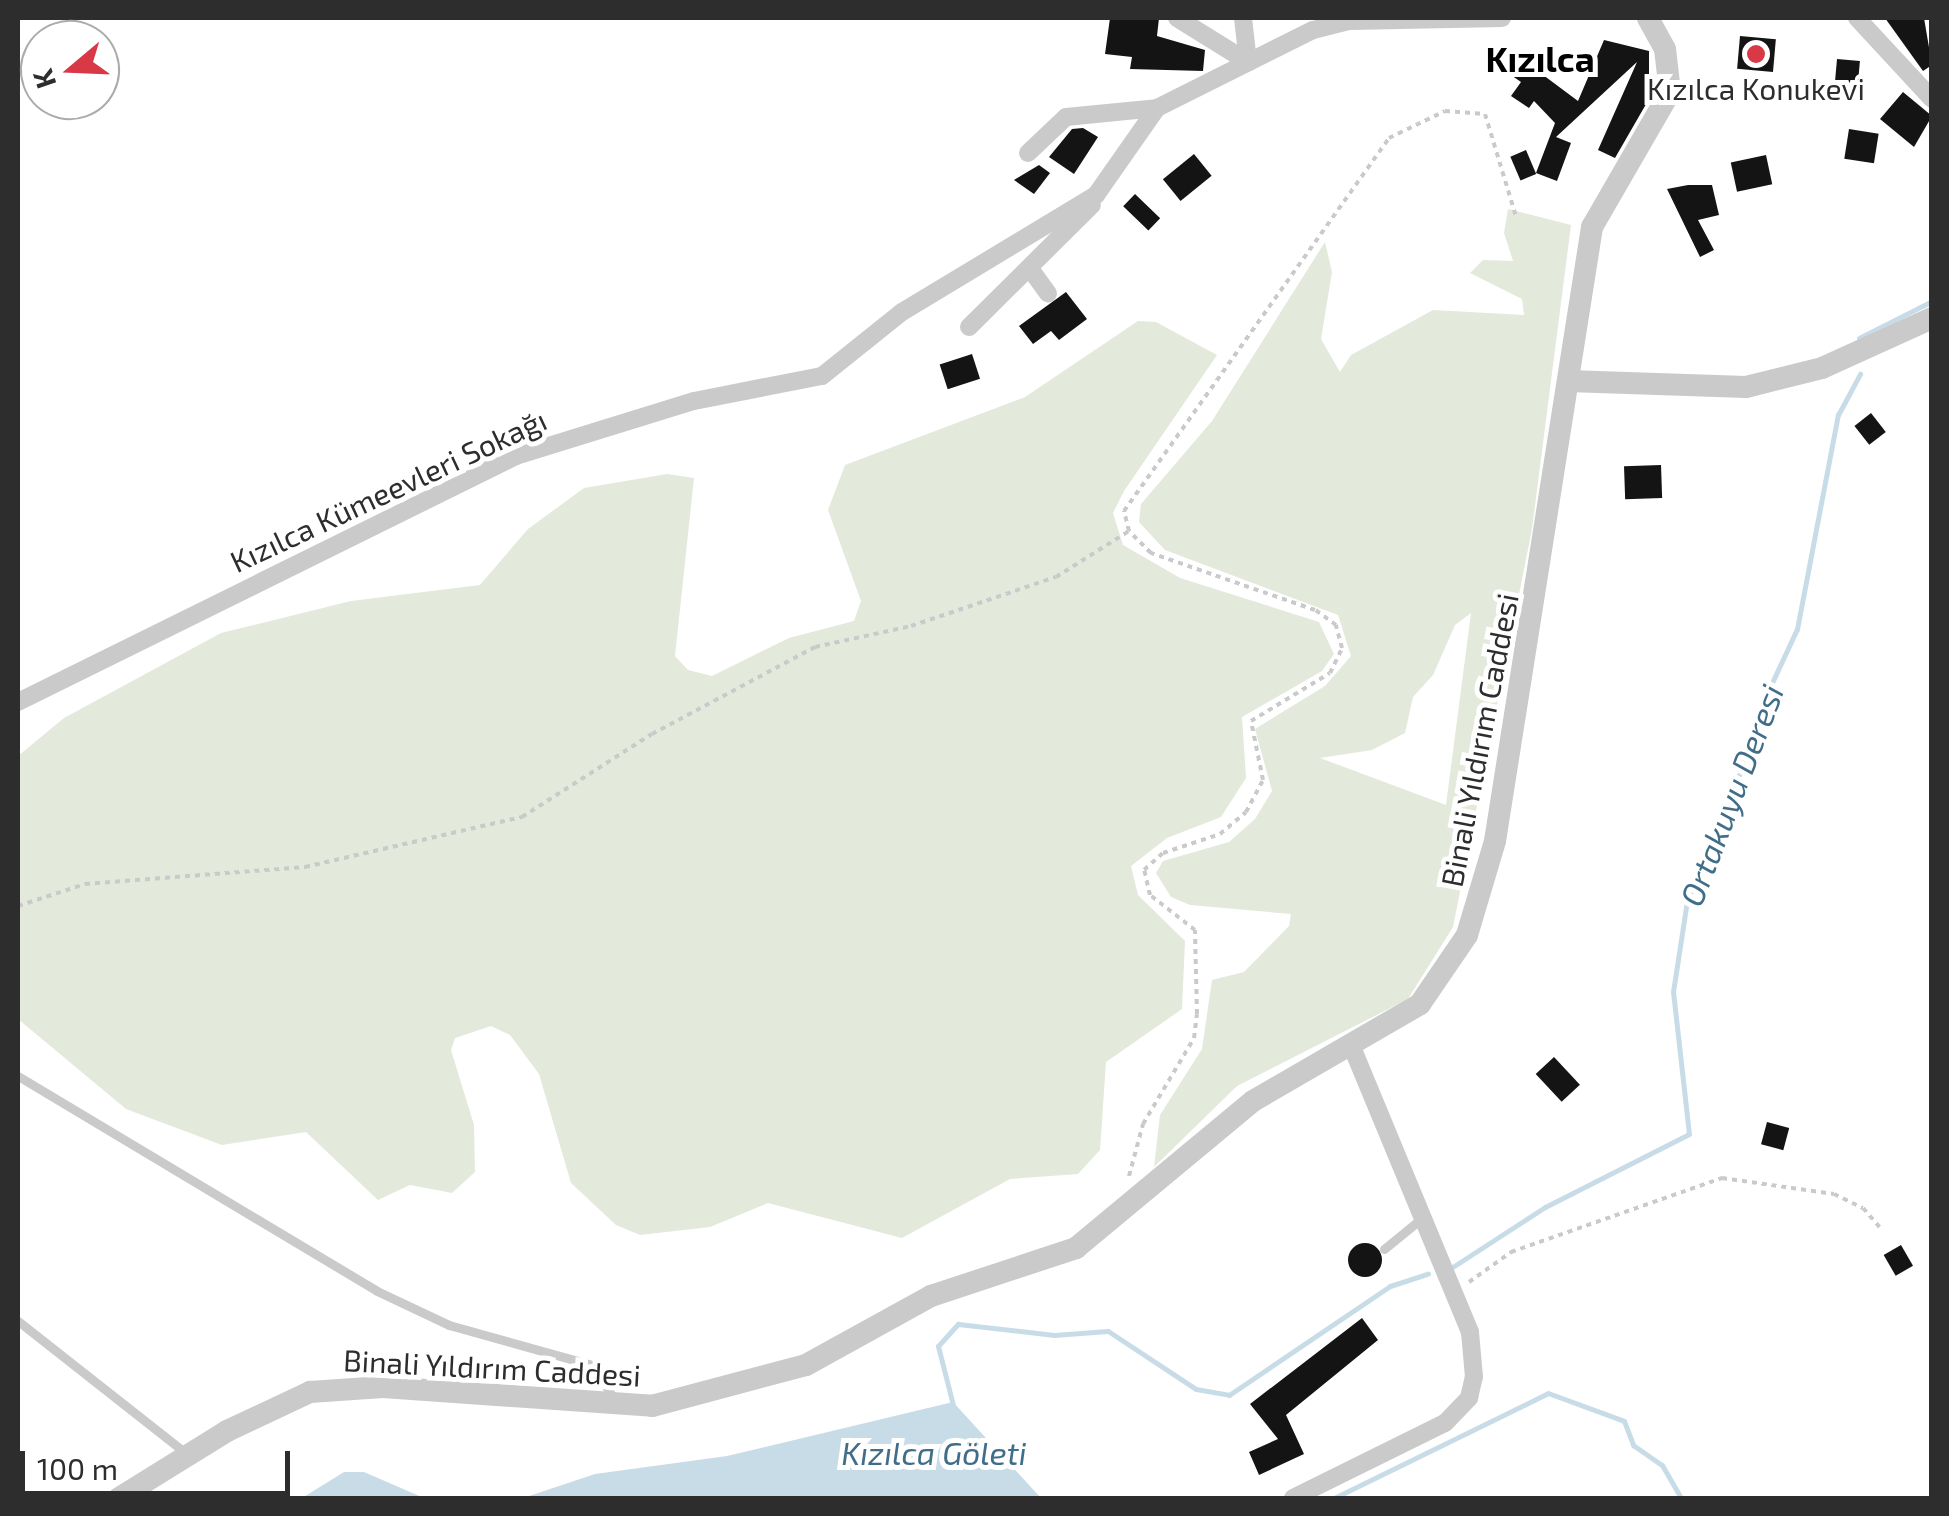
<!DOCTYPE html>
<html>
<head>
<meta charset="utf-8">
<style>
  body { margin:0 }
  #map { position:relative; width:1949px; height:1516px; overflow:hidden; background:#fff; font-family:"Exo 2",sans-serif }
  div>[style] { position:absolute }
  .green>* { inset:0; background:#e3e9db }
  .water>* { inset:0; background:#c8dce8 }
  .stream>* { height:5px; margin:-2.5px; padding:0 2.5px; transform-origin:2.5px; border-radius:2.5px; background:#c8dce8 }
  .building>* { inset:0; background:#141414; transform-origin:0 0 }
  .round { border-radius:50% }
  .path>* { height:4px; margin-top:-2px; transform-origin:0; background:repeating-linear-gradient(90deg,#cacaca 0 5px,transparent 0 10px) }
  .service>* { height:9px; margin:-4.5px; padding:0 4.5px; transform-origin:4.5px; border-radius:4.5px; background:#cacaca }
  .minor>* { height:18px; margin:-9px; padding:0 9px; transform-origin:9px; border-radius:9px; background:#cacaca }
  .tertiary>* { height:22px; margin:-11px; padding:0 11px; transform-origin:11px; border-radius:11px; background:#cacaca }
  .dots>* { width:28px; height:28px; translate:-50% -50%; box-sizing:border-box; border:5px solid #fff; border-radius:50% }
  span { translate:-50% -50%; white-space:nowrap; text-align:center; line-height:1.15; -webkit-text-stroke:10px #fff; paint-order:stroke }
  .poi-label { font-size:30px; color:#2d2d2d }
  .street-label { font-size:30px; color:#2d2d2d }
  .water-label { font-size:32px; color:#406e89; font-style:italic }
  .quarter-label { font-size:35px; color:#000; font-weight:700 }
  .frame { position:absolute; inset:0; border:20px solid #2d2d2d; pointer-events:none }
  .north { position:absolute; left:20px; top:20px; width:100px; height:100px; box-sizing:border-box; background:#fff; border:2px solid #ababab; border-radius:50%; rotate:251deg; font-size:28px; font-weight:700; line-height:40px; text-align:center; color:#2d2d2d }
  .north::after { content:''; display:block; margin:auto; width:35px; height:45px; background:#d93947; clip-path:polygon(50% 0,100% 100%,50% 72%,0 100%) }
  .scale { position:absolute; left:20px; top:1451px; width:270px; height:45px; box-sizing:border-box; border:5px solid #2d2d2d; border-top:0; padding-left:12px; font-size:30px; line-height:35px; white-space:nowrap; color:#2d2d2d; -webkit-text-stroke:8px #fff; paint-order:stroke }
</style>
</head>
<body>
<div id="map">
  <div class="green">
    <i style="clip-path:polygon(evenodd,1508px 209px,1571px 225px,1532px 529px,1453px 927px,1408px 999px,1237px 1086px,1154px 1167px,1160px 1115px,1202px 1049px,1212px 980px,1244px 972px,1289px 926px,1291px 914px,1190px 905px,1171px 897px,1156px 873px,1163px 861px,1229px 842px,1255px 819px,1272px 791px,1255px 729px,1325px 686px,1351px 656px,1338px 615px,1165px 550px,1139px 522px,1141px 504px,1212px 421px,1325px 242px,1332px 272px,1321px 339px,1340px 372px,1351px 355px,1433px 310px,1524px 315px,1522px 299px,1470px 273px,1483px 260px,1513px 261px,1504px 233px,1508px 209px,1471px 613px,1446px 805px,1320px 758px,1372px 750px,1405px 733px,1413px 697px,1433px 675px,1455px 625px,1471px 613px)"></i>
    <i style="clip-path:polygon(1138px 321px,1156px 322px,1217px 355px,1124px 491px,1113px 513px,1123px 545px,1180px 578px,1319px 622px,1334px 654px,1322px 671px,1242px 717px,1246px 778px,1221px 817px,1167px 838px,1131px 866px,1138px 895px,1185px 941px,1182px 1009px,1106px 1062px,1100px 1150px,1078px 1174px,1010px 1179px,902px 1238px,768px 1203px,710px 1227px,640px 1235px,616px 1225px,571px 1183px,539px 1074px,510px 1035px,491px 1026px,455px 1038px,451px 1050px,474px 1125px,475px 1172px,452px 1193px,410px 1185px,378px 1200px,306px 1132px,222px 1145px,126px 1109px,18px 1019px,18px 756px,64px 718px,221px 633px,351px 601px,480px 585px,528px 529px,584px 488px,667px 474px,694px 478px,675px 656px,688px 670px,712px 676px,789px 638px,854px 621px,861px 601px,828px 510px,845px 465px,1025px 397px)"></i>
  </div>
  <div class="water">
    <i style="clip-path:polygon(953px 1402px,1041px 1498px,523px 1498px,595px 1474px,727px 1456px)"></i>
    <i style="clip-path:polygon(344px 1472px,364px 1472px,424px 1498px,302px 1498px)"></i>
  </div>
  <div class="stream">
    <i style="left:1859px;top:338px;width:82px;rotate:-26.9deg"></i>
    <i style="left:1451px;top:1268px;width:112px;rotate:-33deg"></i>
    <i style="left:1545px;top:1207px;width:161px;rotate:-26.9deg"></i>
    <i style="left:1689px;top:1134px;width:143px;rotate:-96.4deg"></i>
    <i style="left:1673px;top:992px;width:93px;rotate:-81.3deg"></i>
    <i style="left:1687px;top:900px;width:90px;rotate:-64.3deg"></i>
    <i style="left:1726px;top:819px;width:109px;rotate:-73.4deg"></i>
    <i style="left:1757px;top:715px;width:95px;rotate:-65.1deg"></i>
    <i style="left:1797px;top:629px;width:218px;rotate:-79.2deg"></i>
    <i style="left:1838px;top:415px;width:47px;rotate:-61.8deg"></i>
    <i style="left:953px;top:1405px;width:61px;rotate:-104.3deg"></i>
    <i style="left:938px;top:1346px;width:30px;rotate:-48deg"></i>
    <i style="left:958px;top:1324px;width:97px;rotate:6.5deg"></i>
    <i style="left:1054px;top:1335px;width:54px;rotate:-4.2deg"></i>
    <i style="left:1108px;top:1331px;width:105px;rotate:33.4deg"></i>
    <i style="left:1196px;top:1389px;width:34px;rotate:10deg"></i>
    <i style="left:1229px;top:1395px;width:194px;rotate:-34.1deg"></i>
    <i style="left:1390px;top:1286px;width:40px;rotate:-18deg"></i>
    <i style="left:1334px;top:1498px;width:238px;rotate:-26.1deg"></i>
    <i style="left:1548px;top:1393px;width:81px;rotate:20.2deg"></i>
    <i style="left:1624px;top:1421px;width:26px;rotate:69deg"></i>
    <i style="left:1633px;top:1445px;width:35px;rotate:35deg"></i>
    <i style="left:1662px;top:1465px;width:38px;rotate:60deg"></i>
  </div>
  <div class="building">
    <i style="clip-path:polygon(1110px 18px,1159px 18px,1157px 36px,1205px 50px,1203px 71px,1130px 69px,1132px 57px,1105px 54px)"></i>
    <i style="clip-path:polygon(1885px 18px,1924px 18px,1932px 65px,1923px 71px)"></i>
    <i style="left:1740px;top:36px;width:36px;height:33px;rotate:5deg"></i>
    <i style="clip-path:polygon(1604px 40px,1649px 51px,1649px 99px,1615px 158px,1598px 150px,1637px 62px,1556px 137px,1571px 143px,1557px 181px,1536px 173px,1555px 123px,1534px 101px,1529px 108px,1511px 96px,1521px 82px,1508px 73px,1519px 57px,1578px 101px)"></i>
    <i style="left:1837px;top:59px;width:23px;height:33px;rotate:5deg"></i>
    <i style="clip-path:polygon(1903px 92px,1932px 116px,1914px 147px,1880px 119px)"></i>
    <i style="clip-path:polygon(1083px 128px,1098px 137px,1074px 174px,1049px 157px,1072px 129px)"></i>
    <i style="left:1849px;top:129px;width:30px;height:30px;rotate:9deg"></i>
    <i style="left:1526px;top:150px;width:26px;height:17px;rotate:67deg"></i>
    <i style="left:1194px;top:154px;width:28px;height:40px;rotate:51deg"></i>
    <i style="left:1766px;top:155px;width:30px;height:36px;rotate:78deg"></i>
    <i style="clip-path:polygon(1039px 165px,1050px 173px,1034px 194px,1014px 180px)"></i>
    <i style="clip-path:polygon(1688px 185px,1712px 185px,1719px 215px,1698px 220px,1714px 250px,1700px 257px,1667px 189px)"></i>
    <i style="left:1135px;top:194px;width:35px;height:17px;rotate:44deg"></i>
    <i style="clip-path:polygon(1066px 292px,1087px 319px,1059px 340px,1051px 331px,1033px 344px,1019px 326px)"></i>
    <i style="left:972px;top:354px;width:26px;height:34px;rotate:72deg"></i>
    <i style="left:1871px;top:413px;width:24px;height:21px;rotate:52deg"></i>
    <i style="left:1661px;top:465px;width:33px;height:37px;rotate:88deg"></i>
    <i style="left:1554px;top:1057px;width:38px;height:25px;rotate:47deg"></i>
    <i style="left:1767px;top:1122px;width:23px;height:23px;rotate:15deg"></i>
    <i class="round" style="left:1348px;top:1243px;width:34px;height:34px"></i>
    <i style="left:1901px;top:1245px;width:24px;height:20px;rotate:60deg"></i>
    <i style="clip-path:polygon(1362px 1318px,1378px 1340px,1286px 1415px,1304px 1454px,1259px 1475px,1249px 1452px,1278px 1439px,1250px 1404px)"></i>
  </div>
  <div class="path">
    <i style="left:18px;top:906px;width:71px;rotate:-18.2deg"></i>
    <i style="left:85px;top:884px;width:221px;rotate:-4.4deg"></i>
    <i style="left:305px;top:867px;width:223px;rotate:-13deg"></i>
    <i style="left:522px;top:817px;width:154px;rotate:-32.6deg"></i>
    <i style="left:652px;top:734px;width:185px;rotate:-28.1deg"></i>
    <i style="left:815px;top:647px;width:98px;rotate:-12.3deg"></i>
    <i style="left:911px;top:626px;width:153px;rotate:-18.7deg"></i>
    <i style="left:1056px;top:577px;width:86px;rotate:-32.2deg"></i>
    <i style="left:1129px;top:1176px;width:54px;rotate:-74.9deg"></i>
    <i style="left:1143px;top:1124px;width:100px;rotate:-59.3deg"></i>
    <i style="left:1194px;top:1038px;width:24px;rotate:-83deg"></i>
    <i style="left:1197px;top:1014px;width:84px;rotate:-91.4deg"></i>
    <i style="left:1195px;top:930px;width:57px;rotate:-142.1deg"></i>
    <i style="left:1150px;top:895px;width:26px;rotate:-103deg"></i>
    <i style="left:1144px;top:870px;width:25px;rotate:-42deg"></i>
    <i style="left:1163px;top:853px;width:60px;rotate:-18.4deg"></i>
    <i style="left:1220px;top:834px;width:34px;rotate:-40deg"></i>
    <i style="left:1246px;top:812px;width:36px;rotate:-62deg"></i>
    <i style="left:1263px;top:780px;width:60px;rotate:-101.5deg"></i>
    <i style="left:1251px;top:721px;width:92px;rotate:-31.3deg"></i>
    <i style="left:1330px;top:673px;width:28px;rotate:-64deg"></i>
    <i style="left:1342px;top:648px;width:24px;rotate:-105deg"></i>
    <i style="left:1336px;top:625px;width:26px;rotate:-144deg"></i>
    <i style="left:1315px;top:610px;width:174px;rotate:-160.8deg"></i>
    <i style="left:1151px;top:553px;width:31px;rotate:-135deg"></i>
    <i style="left:1129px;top:531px;width:21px;rotate:-104deg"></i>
    <i style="left:1124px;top:511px;width:458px;rotate:-54.6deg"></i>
    <i style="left:1389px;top:138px;width:62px;rotate:-25.7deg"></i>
    <i style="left:1445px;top:111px;width:40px;rotate:4.3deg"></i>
    <i style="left:1485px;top:114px;width:108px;rotate:73.2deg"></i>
    <i style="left:1469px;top:1282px;width:52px;rotate:-35.5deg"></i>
    <i style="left:1511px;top:1252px;width:224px;rotate:-19.3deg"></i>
    <i style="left:1722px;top:1178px;width:113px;rotate:8.1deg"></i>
    <i style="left:1834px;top:1194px;width:32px;rotate:26deg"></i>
    <i style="left:1863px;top:1208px;width:29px;rotate:49deg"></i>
  </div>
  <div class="service">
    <i style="left:18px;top:1076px;width:418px;rotate:30.9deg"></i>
    <i style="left:377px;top:1291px;width:80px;rotate:25.3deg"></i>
    <i style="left:449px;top:1325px;width:148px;rotate:15.6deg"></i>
    <i style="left:592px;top:1365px;width:44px;rotate:57deg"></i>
    <i style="left:1384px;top:1249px;width:49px;rotate:-39.2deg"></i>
    <i style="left:18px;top:1321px;width:215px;rotate:38.2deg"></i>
  </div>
  <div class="minor">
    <i style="left:1177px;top:18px;width:84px;rotate:31.8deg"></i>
    <i style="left:1243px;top:18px;width:44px;rotate:83.5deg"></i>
    <i style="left:1857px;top:18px;width:110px;rotate:47.2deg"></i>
    <i style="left:1028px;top:153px;width:52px;rotate:-43.5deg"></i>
    <i style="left:1066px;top:117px;width:91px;rotate:-5.6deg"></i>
    <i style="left:1031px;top:270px;width:29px;rotate:54deg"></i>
    <i style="left:969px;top:327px;width:173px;rotate:-44.8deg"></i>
    <i style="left:18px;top:702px;width:555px;rotate:-26.29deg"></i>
    <i style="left:516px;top:456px;width:186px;rotate:-17.2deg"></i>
    <i style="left:694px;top:401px;width:130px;rotate:-11.1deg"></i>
    <i style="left:822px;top:376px;width:102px;rotate:-38.7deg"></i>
    <i style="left:902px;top:312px;width:227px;rotate:-31.1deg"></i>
    <i style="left:1096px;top:195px;width:106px;rotate:-55deg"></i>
    <i style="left:1157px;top:108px;width:174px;rotate:-26.6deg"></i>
    <i style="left:1313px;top:30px;width:38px;rotate:-14deg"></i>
    <i style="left:1350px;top:21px;width:152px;rotate:-1.1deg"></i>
    <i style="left:1293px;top:1498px;width:169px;rotate:-26.3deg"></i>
    <i style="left:1445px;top:1423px;width:35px;rotate:-46deg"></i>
    <i style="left:1469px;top:1398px;width:22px;rotate:-77deg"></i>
    <i style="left:1474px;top:1377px;width:45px;rotate:-95.1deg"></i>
    <i style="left:1470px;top:1332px;width:312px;rotate:-112.5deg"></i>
  </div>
  <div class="tertiary">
    <i style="left:1568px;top:381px;width:178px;rotate:1.9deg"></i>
    <i style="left:1746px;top:387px;width:78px;rotate:-14deg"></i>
    <i style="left:1822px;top:368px;width:121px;rotate:-24.4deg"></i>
    <i style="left:119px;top:1498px;width:127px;rotate:-31.8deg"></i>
    <i style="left:227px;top:1431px;width:92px;rotate:-25.2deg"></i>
    <i style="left:310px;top:1392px;width:73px;rotate:-3.9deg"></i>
    <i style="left:383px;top:1387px;width:270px;rotate:4deg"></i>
    <i style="left:652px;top:1406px;width:159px;rotate:-14.9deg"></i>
    <i style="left:806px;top:1365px;width:143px;rotate:-28.9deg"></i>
    <i style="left:931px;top:1296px;width:153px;rotate:-18.3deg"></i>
    <i style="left:1076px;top:1248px;width:230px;rotate:-39.7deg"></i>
    <i style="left:1253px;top:1101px;width:193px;rotate:-30.1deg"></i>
    <i style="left:1420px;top:1004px;width:83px;rotate:-55.7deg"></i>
    <i style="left:1467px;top:935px;width:98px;rotate:-73.4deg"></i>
    <i style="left:1495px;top:841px;width:622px;rotate:-81.02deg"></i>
    <i style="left:1592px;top:227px;width:156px;rotate:-60deg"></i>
    <i style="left:1670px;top:92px;width:43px;rotate:-96.6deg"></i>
    <i style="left:1665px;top:49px;width:35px;rotate:-119deg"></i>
  </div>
  <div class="dots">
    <i style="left:1756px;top:54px;background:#d93947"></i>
  </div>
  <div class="poi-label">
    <span style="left:1756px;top:88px">Kızılca Konukevi</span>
  </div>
  <div class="street-label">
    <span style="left:388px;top:490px;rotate:-25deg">Kızılca Kümeevleri Sokağı</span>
    <span style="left:1479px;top:740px;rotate:-79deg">Binali Yıldırım Caddesi</span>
    <span style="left:492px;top:1367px;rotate:3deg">Binali Yıldırım Caddesi</span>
  </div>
  <div class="water-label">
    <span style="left:1731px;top:795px;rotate:-69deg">Ortakuyu Deresi</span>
    <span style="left:934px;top:1452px">Kızılca Göleti</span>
  </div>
  <div class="quarter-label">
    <span style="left:1540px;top:58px">Kızılca</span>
  </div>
  <div class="frame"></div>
  <div class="north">K</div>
  <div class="scale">100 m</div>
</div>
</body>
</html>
